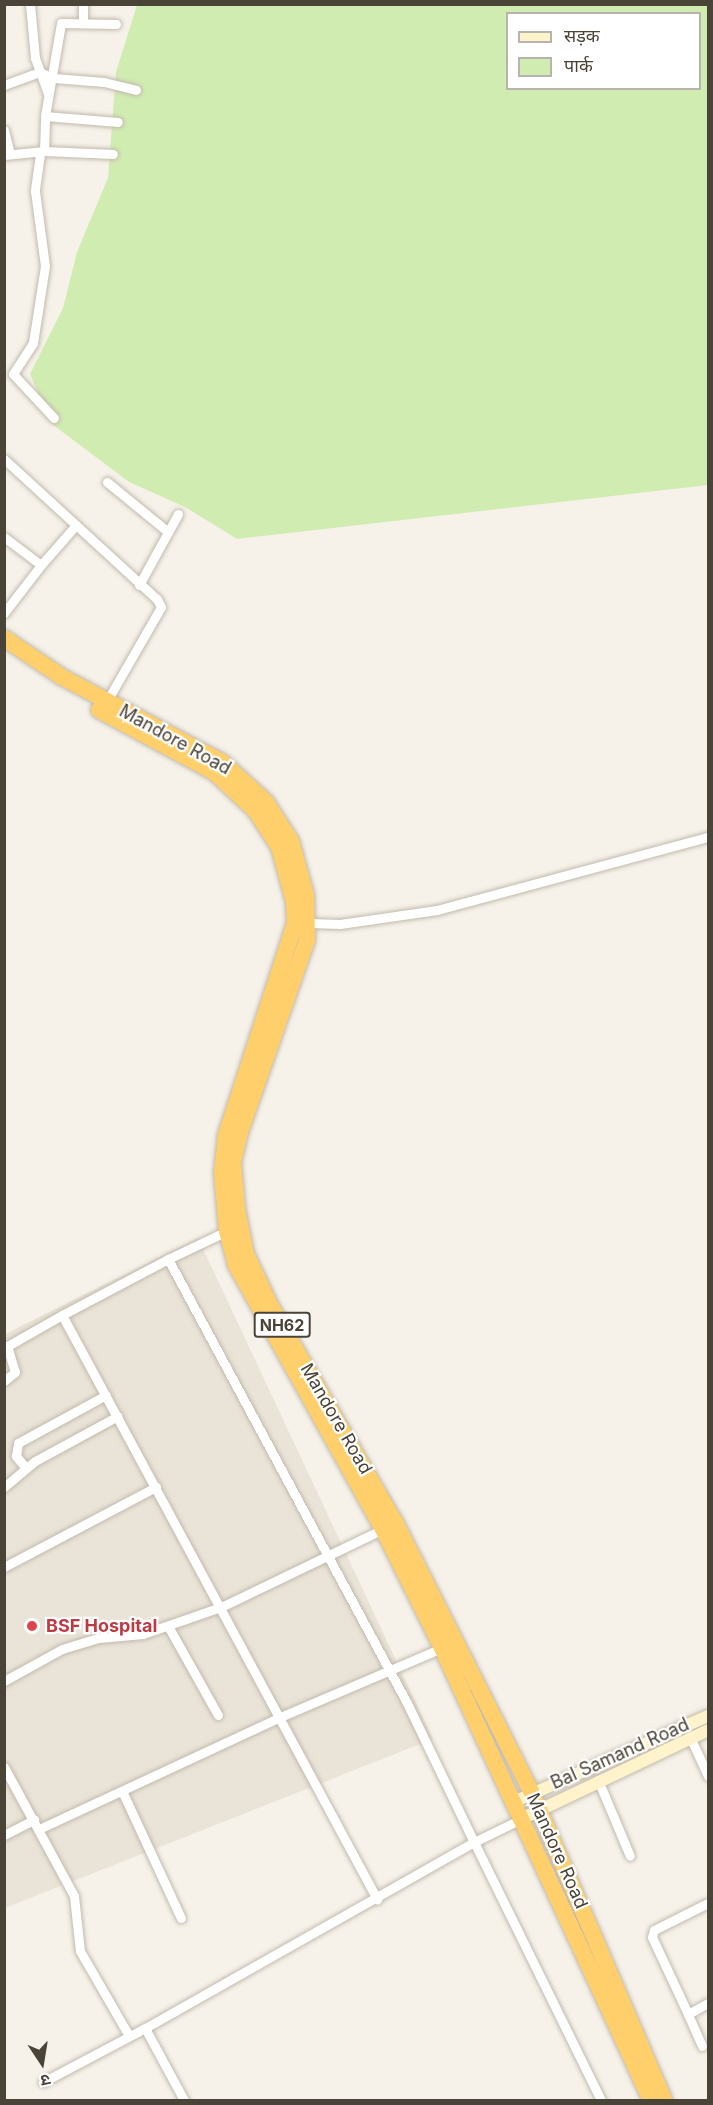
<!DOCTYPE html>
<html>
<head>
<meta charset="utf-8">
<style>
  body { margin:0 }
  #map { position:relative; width:713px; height:2105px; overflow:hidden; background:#f6f2ea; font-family:Inter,"Noto Sans Devanagari",sans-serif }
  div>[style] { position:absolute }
  .residential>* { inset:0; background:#eae4d8 }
  .green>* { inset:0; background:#d1ecb1 }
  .roads { filter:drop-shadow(0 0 2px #c2baac) drop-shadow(0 0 2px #c2baac) }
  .street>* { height:9px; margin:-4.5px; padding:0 4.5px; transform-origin:4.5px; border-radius:4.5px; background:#fff }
  .secondary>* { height:12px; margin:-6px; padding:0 6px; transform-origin:6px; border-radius:6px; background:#fff3cb }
  .highway>* { height:16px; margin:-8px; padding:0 8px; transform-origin:8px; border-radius:8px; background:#ffcf6c }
  .dots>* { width:16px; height:16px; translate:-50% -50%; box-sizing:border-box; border:3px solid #fff; border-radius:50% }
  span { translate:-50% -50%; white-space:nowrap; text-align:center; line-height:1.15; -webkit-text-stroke:4.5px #fff; paint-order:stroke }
  .shield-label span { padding:2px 4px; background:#fff; border:2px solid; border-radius:4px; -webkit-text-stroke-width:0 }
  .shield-label { font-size:16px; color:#4a4337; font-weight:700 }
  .street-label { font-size:18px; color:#4a4337 }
  .health-label { font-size:18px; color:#be3a42; font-weight:700 }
  .left { translate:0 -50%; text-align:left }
  .frame { position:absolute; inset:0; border:6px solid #4a4337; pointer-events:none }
  .legend { position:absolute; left:506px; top:12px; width:195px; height:78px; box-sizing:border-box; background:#fff; border:2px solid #b7b4af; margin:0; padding:8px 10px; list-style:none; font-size:18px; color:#4a4337 }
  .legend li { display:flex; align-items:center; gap:12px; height:30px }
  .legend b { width:30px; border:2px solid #b7b4af }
  .north { position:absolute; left:12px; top:2033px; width:60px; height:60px; -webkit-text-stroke:4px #fff; paint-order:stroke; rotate:168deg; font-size:16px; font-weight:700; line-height:24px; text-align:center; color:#4a4337 }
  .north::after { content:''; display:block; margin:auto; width:21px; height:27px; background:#4a4337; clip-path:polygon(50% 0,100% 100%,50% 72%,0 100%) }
</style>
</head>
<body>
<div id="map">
  <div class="residential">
    <i style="clip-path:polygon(198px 1238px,433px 1739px,5px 1908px,5px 1334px)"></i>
  </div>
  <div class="green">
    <i style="clip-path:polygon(evenodd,137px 5px,708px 5px,708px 485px,237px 539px,185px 507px,129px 482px,52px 424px,30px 374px,63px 308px,77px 252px,108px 178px,116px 72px,137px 5px,508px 14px,700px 14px,700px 88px,508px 88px,508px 14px)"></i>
  </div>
  <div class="roads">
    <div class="street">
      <i style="left:30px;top:4px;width:54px;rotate:84.7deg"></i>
      <i style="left:35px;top:58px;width:37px;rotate:70deg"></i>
      <i style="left:83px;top:4px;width:18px;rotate:90deg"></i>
      <i style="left:4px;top:85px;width:37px;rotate:-20deg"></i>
      <i style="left:39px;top:72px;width:16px;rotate:22deg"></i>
      <i style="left:54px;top:78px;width:50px;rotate:4.6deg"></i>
      <i style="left:104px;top:82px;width:33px;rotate:14deg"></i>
      <i style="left:45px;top:116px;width:73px;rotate:4.7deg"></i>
      <i style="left:4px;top:130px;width:25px;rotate:76deg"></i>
      <i style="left:44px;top:151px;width:69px;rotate:2.5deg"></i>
      <i style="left:40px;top:154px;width:37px;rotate:98deg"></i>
      <i style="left:35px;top:191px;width:76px;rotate:82.4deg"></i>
      <i style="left:45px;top:266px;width:78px;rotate:98.9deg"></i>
      <i style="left:33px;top:343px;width:37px;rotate:123deg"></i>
      <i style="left:13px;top:374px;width:60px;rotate:47deg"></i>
      <i style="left:4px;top:155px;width:40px;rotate:-5.7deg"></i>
      <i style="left:44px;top:151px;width:35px;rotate:-88deg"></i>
      <i style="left:45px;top:116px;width:94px;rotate:-80.2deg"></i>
      <i style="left:61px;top:23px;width:55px;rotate:1deg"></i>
      <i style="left:4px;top:459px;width:207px;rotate:42.5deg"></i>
      <i style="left:157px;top:599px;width:9px;rotate:63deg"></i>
      <i style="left:161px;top:607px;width:108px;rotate:119.9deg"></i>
      <i style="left:107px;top:482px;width:79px;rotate:39.3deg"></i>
      <i style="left:4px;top:537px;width:46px;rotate:37.1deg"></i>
      <i style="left:41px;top:565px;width:61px;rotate:127.6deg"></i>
      <i style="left:41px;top:565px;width:53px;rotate:-48.8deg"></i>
      <i style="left:139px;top:585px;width:81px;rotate:-61.2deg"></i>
      <i style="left:309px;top:923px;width:31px;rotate:2deg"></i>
      <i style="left:340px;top:924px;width:98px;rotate:-8.2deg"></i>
      <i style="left:437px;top:910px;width:281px;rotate:-15.1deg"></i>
      <i style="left:168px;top:1259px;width:65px;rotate:-25.4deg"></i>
      <i style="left:62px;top:1315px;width:120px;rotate:-27.8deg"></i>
      <i style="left:168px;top:1259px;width:504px;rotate:61.71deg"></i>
      <i style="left:407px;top:1703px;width:154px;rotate:64.3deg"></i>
      <i style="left:474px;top:1842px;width:378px;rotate:150.5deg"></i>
      <i style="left:145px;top:2028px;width:82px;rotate:61.6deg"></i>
      <i style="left:4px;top:1348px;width:67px;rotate:-29.6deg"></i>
      <i style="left:62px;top:1315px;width:664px;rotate:61.66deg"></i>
      <i style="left:4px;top:1381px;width:14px;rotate:-39deg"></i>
      <i style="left:15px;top:1372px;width:27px;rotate:-107deg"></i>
      <i style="left:26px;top:1468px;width:16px;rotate:-130deg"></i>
      <i style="left:16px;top:1456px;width:13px;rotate:-81deg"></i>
      <i style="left:18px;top:1443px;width:100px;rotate:-28.6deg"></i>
      <i style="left:4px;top:1487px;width:40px;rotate:-40deg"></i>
      <i style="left:35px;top:1461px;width:94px;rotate:-28.5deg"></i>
      <i style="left:4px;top:1567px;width:172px;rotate:-27.8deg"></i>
      <i style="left:168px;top:1626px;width:102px;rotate:60.7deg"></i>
      <i style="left:4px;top:1681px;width:66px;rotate:-28.9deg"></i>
      <i style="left:62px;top:1649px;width:39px;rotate:-17deg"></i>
      <i style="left:99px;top:1638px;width:44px;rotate:-5.2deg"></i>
      <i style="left:143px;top:1634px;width:83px;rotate:-19.1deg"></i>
      <i style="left:221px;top:1607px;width:182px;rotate:-25.7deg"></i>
      <i style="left:690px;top:1737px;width:43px;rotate:65.2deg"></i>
      <i style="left:4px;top:1767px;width:147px;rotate:61.5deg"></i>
      <i style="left:74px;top:1896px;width:55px;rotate:83.8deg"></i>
      <i style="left:80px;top:1951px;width:98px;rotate:60deg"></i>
      <i style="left:598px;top:1780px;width:82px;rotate:67.2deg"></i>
      <i style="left:122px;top:1791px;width:140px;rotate:65.1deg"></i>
      <i style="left:523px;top:1818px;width:55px;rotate:153.9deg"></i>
      <i style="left:474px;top:1842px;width:288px;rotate:63.8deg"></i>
      <i style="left:39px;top:1829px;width:266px;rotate:-24.9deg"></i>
      <i style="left:280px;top:1717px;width:178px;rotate:-23.1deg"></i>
      <i style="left:4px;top:1835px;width:34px;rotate:-27deg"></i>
      <i style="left:688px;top:2014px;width:85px;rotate:-115.1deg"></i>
      <i style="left:652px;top:1937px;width:7px;rotate:-74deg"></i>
      <i style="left:654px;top:1930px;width:60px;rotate:-26.6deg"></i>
      <i style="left:702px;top:2046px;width:35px;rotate:-114deg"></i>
      <i style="left:688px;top:2014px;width:23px;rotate:-29deg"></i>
      <i style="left:43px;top:2082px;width:115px;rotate:-27.9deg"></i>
    </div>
    <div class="secondary">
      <i style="left:516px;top:1801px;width:210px;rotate:-23.9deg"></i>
      <i style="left:523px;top:1818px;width:205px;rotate:-25.4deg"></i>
    </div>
    <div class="highway">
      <i style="left:4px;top:638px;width:70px;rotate:33.9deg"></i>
      <i style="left:62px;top:677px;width:181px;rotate:28deg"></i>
      <i style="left:222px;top:762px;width:59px;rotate:42.3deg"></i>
      <i style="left:266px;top:802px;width:46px;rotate:57.3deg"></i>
      <i style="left:291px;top:841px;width:56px;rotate:74.5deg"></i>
      <i style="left:306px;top:895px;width:45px;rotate:88.7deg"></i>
      <i style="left:307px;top:940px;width:203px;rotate:109.2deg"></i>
      <i style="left:240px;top:1132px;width:31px;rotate:103deg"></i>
      <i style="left:233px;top:1162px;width:47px;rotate:85.1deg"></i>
      <i style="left:237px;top:1209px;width:46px;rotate:78.7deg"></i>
      <i style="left:246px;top:1254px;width:56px;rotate:64.8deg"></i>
      <i style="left:270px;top:1305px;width:250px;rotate:60.1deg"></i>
      <i style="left:395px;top:1522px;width:304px;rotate:63.2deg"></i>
      <i style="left:532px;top:1793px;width:334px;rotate:66.7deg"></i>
      <i style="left:99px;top:710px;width:131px;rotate:28.3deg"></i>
      <i style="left:214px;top:772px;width:56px;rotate:42.8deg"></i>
      <i style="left:255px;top:810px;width:44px;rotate:57deg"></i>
      <i style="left:279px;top:847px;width:57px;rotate:74.7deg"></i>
      <i style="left:294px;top:902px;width:21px;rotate:87deg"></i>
      <i style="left:295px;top:923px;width:223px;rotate:108deg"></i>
      <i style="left:226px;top:1135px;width:38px;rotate:96deg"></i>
      <i style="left:222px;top:1173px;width:58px;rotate:85.1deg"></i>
      <i style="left:227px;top:1231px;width:35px;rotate:75deg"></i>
      <i style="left:236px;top:1265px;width:302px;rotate:60.9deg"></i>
      <i style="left:383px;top:1529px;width:133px;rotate:63.6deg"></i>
      <i style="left:442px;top:1648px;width:498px;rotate:65.2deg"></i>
    </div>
  </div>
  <div class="dots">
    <i style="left:32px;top:1626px;background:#e0444e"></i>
  </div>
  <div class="shield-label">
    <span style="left:282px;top:1325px">NH62</span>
  </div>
  <div class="street-label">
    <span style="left:175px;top:740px;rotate:29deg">Mandore Road</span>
    <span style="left:336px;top:1419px;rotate:60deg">Mandore Road</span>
    <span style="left:620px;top:1754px;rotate:-24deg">Bal Samand Road</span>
    <span style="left:557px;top:1851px;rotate:66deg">Mandore Road</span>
  </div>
  <div class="health-label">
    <span class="left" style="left:46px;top:1626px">BSF Hospital</span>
  </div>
  <div class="frame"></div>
  <ul class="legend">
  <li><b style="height:8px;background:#fff3cb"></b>सड़क</li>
  <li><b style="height:16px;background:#d1ecb1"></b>पार्क</li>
  </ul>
  <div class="north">उ</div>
</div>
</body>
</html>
